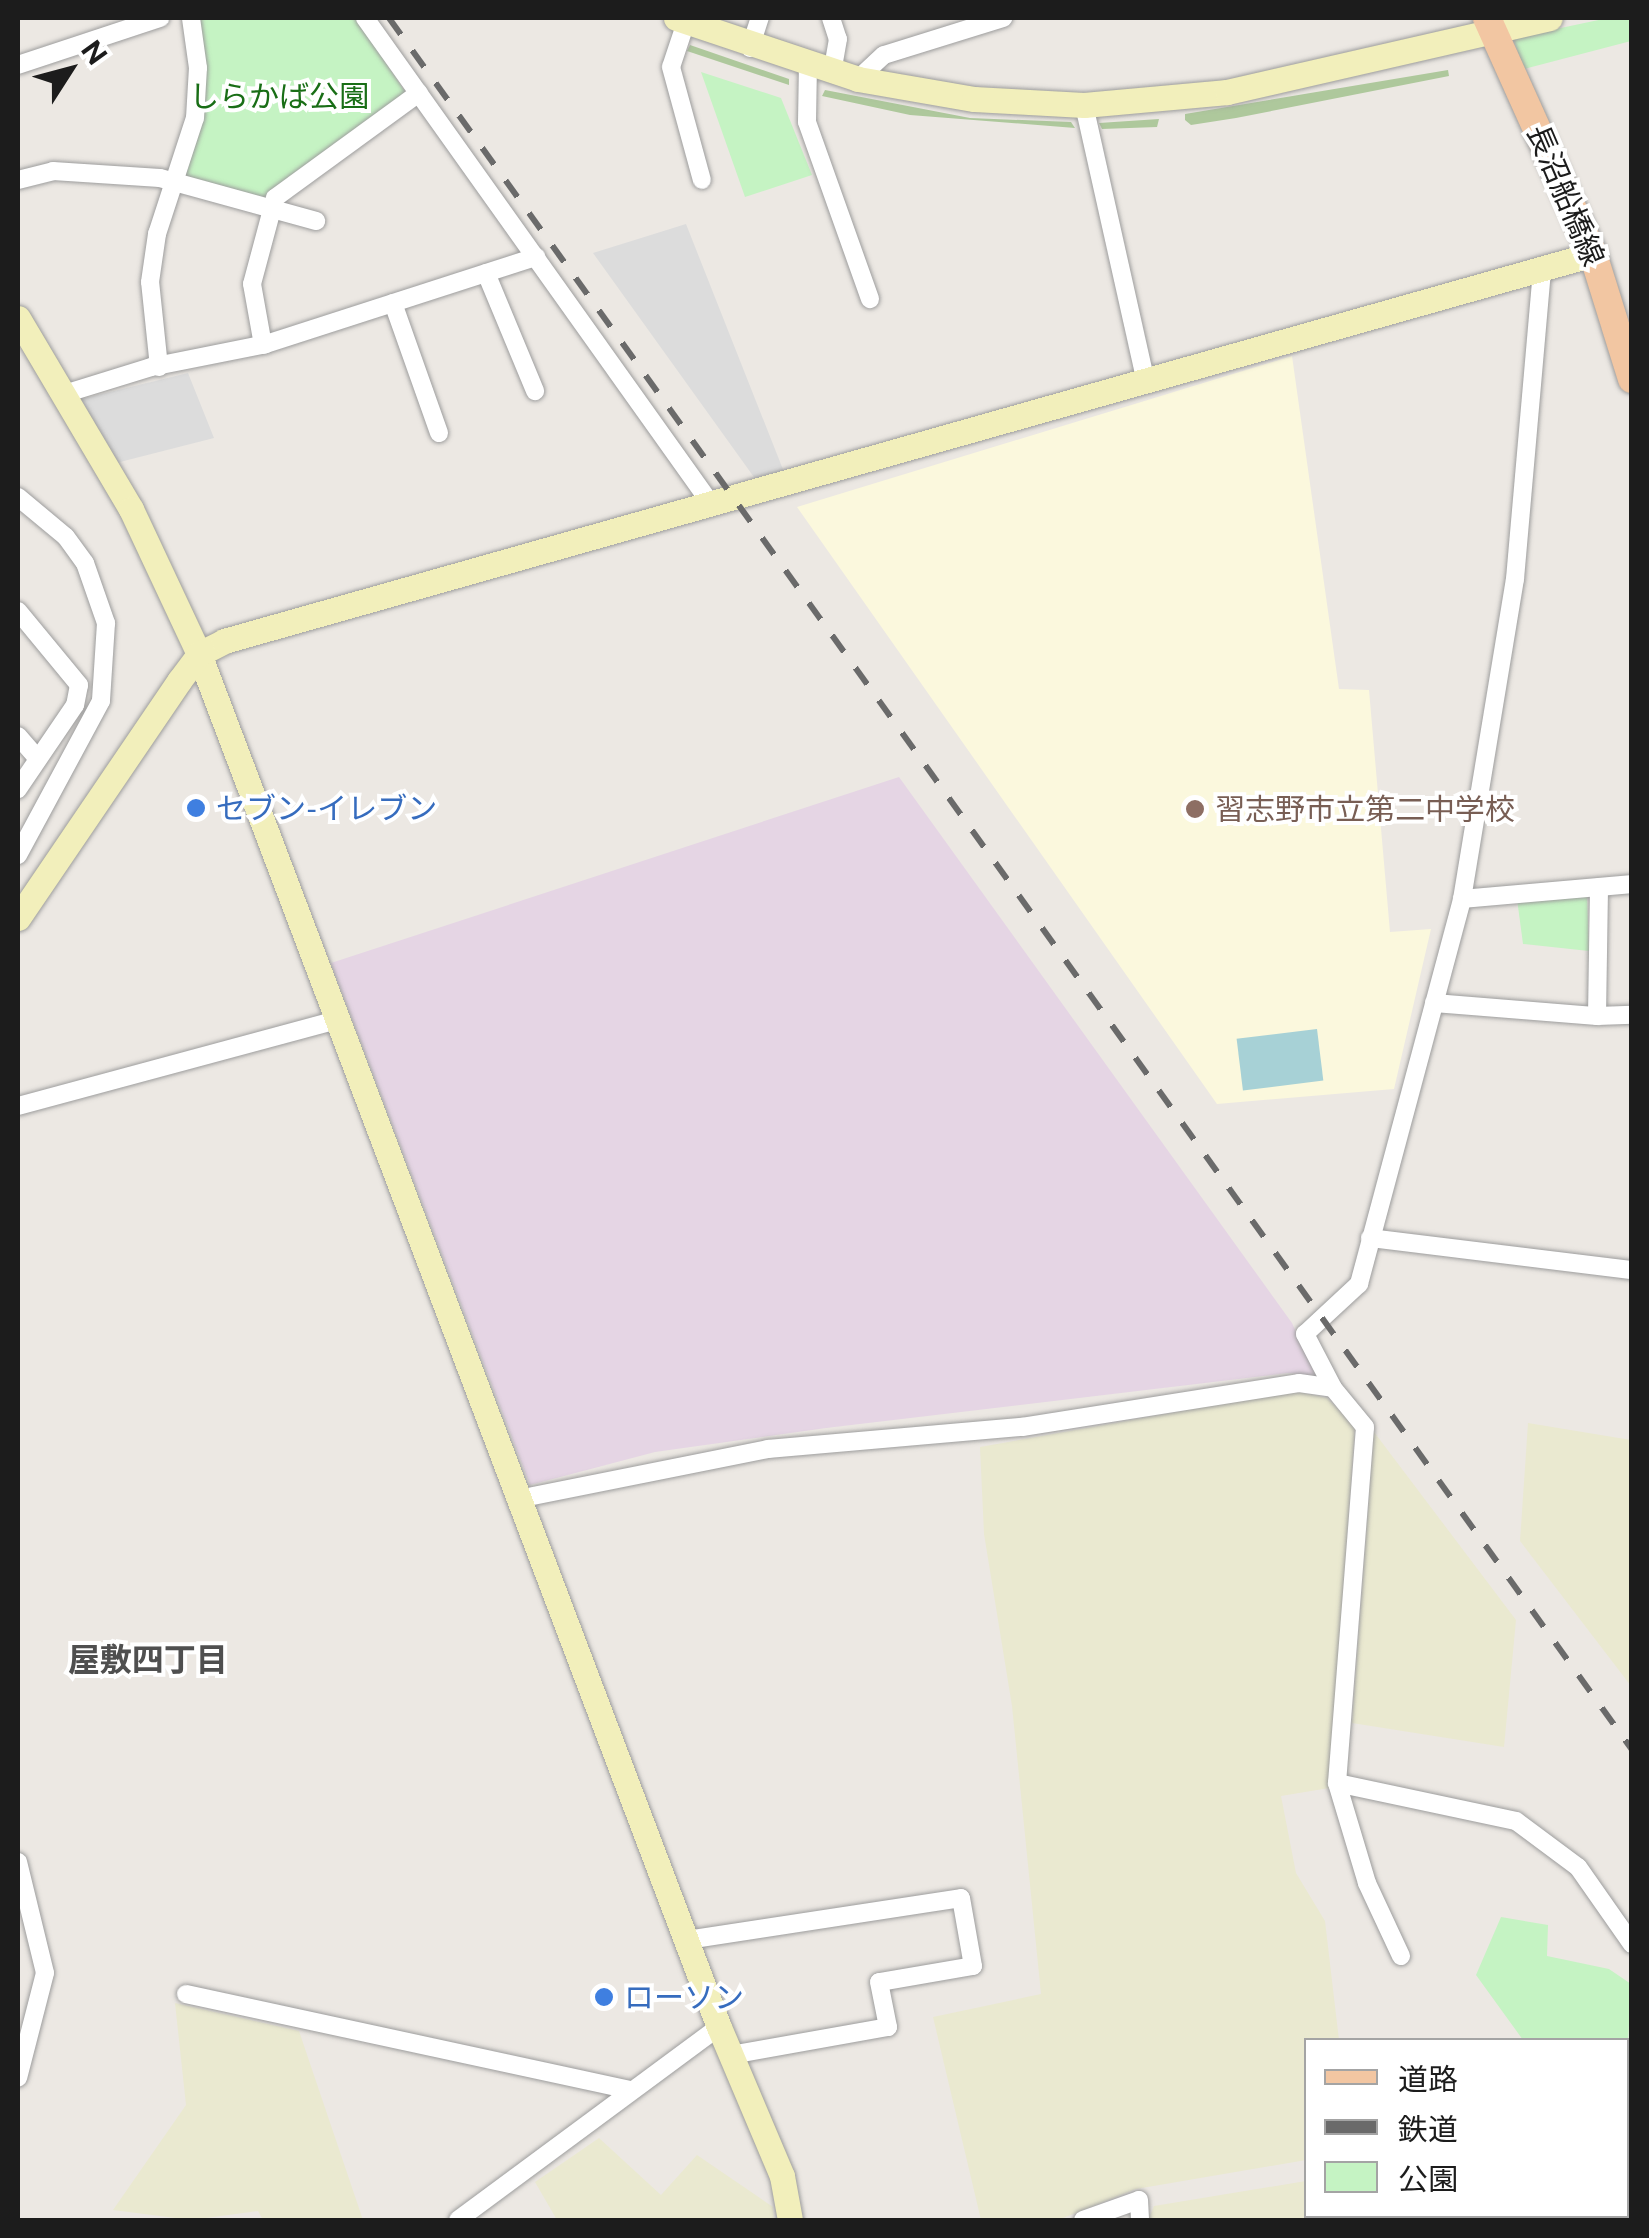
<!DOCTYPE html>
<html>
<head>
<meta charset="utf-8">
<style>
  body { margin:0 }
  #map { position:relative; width:1649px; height:2238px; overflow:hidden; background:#ece8e3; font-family:"Public Sans","Noto Sans JP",sans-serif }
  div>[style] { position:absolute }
  .industrial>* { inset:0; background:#e5d5e4 }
  .education>* { inset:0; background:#fbf8dd }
  .farmland>* { inset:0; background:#eae9d0 }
  .forest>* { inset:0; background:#aec89c }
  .park>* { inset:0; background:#c5f3c3 }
  .pitch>* { inset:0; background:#88d4ae }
  .parking>* { inset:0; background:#dcdcdc }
  .water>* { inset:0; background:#a7d1d6; transform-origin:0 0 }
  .roads { filter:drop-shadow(0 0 2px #9d9d9d) drop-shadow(0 0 2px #9d9d9d) }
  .street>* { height:18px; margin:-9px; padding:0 9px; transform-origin:9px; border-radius:9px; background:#fff }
  .secondary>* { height:25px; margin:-12.5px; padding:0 12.5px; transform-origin:12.5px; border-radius:12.5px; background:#f2efbb }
  .primary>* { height:28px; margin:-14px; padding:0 14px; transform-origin:14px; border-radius:14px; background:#f2c6a2 }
  .rail>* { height:6px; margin-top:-3px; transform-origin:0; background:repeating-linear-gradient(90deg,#6a6a6a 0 20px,transparent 0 40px) }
  .dots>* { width:28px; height:28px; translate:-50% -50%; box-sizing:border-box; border:5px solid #fff; border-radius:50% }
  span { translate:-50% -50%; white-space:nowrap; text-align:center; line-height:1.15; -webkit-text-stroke:8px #fff; paint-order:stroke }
  .park-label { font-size:30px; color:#196e16 }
  .street-label { font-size:30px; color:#1c1c1c }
  .shop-label { font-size:30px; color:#366cbe }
  .left { translate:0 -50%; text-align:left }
  .education-label { font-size:30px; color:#785e54 }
  .neighbourhood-label { font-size:32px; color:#4f4f4f; font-weight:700 }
  .frame { position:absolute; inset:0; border:20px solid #1c1c1c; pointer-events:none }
  .legend { position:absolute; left:1304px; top:2038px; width:325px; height:180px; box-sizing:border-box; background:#fff; border:2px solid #a4a4a4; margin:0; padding:12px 18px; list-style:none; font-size:30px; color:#1c1c1c }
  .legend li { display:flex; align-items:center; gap:20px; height:50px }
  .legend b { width:50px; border:2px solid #a4a4a4 }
  .north { position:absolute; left:20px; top:20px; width:100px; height:100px; -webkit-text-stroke:8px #fff; paint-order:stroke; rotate:54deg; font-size:28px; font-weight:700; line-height:40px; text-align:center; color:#1c1c1c }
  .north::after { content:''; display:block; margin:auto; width:35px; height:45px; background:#1c1c1c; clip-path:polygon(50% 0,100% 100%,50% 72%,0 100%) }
</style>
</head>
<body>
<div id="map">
  <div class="industrial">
    <i style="clip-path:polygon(899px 777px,1292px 1323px,1316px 1376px,1288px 1373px,826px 1428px,655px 1452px,530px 1485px,331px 963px)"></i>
  </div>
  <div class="education">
    <i style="clip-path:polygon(1292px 356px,1339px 689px,1369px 690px,1390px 932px,1431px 929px,1394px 1089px,1217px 1104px,797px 507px)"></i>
  </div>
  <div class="farmland">
    <i style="clip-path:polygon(1295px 1391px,1327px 1398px,1355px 1426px,1329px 1788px,1281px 1796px,1296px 1873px,1325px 1921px,1339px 2040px,1306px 2040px,1306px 2160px,1136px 2189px,1058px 2220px,981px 2220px,933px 2017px,1041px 1994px,1012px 1706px,984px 1534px,980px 1447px)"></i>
    <i style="clip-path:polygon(1528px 1423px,1631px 1440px,1631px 1686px,1520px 1541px)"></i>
    <i style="clip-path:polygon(1374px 1432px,1516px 1620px,1504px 1747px,1352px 1723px)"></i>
    <i style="clip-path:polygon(175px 2003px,299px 2031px,363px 2220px,263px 2220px,258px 2211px,191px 2220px,113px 2210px,186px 2105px)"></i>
    <i style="clip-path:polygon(599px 2138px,661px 2195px,697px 2155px,773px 2207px,774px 2220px,557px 2220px,535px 2182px)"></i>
    <i style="clip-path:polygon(1306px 2181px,1306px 2216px,1344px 2220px,1148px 2220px,1154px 2206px)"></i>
  </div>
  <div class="forest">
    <i style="clip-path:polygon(690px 45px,789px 79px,789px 85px,687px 51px)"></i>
    <i style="clip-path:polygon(1448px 70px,1449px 76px,1236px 118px,1191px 125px,1185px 120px,1185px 114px)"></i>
    <i style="clip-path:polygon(825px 90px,970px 118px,1071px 122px,1075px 128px,910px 115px,822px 96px)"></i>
    <i style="clip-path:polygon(1159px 119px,1157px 127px,1102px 129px,1099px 123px)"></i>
  </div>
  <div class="park">
    <i style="clip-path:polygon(194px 18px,356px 18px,408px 96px,267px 202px,179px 179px,204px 76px)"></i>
    <i style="clip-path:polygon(1608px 18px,1631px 18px,1631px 41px,1524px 69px,1513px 38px)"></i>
    <i style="clip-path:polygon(701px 72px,781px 98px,812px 175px,745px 197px)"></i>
    <i style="clip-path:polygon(1587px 893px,1589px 951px,1523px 944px,1517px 899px)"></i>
    <i style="clip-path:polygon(1501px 1917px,1548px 1925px,1547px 1956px,1609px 1969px,1631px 1984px,1627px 2065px,1626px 2040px,1523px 2040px,1476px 1975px)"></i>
  </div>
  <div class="pitch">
    <i style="clip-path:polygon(1627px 2112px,1631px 2220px,1508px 2220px,1626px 2216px)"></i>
  </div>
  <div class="parking">
    <i style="clip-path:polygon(686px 224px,784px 472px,756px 480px,593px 253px)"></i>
    <i style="clip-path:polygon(188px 373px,214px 438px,116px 463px,77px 400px)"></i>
  </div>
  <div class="water">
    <i style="left:1317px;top:1029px;width:52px;height:81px;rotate:83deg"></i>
  </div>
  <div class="roads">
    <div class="street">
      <i style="left:365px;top:18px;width:597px;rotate:54.55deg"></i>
      <i style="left:831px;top:18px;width:22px;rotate:72deg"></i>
      <i style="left:838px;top:39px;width:34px;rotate:100deg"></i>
      <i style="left:686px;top:22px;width:47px;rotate:108.4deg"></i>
      <i style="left:671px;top:67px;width:117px;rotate:74.7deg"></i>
      <i style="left:750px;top:48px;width:32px;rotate:-72deg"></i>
      <i style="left:808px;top:64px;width:58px;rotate:91deg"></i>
      <i style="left:807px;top:122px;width:188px;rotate:70.4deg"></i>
      <i style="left:18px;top:65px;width:150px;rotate:-18.3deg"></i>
      <i style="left:858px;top:79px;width:35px;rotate:-43deg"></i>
      <i style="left:884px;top:55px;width:125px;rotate:-17.3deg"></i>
      <i style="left:1084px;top:105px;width:284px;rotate:77.4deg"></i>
      <i style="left:18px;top:180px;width:36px;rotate:-14deg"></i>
      <i style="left:53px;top:171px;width:107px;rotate:3.7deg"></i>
      <i style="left:160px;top:178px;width:162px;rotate:15.4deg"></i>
      <i style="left:486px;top:273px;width:128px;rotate:67.4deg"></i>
      <i style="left:393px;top:303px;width:138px;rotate:70.5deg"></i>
      <i style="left:263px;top:345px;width:62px;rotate:-100.2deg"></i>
      <i style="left:252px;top:284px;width:89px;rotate:-75deg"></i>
      <i style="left:275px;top:198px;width:178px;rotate:-36.1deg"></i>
      <i style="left:159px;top:367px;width:85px;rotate:-96deg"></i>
      <i style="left:150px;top:282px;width:49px;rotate:-81.7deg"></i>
      <i style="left:157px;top:234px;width:122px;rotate:-71.9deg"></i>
      <i style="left:195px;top:118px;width:50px;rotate:-86.6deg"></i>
      <i style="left:198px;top:68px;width:50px;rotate:-98deg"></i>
      <i style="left:64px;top:394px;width:91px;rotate:-17.2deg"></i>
      <i style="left:151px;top:367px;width:117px;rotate:-11.3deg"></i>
      <i style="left:266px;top:344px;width:284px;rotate:-17.9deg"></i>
      <i style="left:18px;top:497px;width:62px;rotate:39.8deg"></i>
      <i style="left:66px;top:537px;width:32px;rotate:54deg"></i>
      <i style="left:85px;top:563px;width:64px;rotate:70.7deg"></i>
      <i style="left:106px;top:623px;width:78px;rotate:93.7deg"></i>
      <i style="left:101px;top:701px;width:175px;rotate:118.3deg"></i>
      <i style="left:18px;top:611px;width:96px;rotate:50.5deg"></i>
      <i style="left:79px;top:685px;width:20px;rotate:101deg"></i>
      <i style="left:75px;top:705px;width:102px;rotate:124.2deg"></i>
      <i style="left:18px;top:736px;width:30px;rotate:49deg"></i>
      <i style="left:1462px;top:899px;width:171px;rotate:-5deg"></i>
      <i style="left:1434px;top:1003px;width:164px;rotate:4.6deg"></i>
      <i style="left:1597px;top:1016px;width:129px;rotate:-89.1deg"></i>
      <i style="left:1597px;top:1016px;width:35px;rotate:-2deg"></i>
      <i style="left:18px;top:1106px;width:330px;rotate:-15.1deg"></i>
      <i style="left:1370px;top:1238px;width:264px;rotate:7deg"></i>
      <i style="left:518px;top:1499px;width:255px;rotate:-11.3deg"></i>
      <i style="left:768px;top:1449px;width:255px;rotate:-5deg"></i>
      <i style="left:1022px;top:1427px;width:280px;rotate:-9deg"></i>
      <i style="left:1299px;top:1383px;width:34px;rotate:8deg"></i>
      <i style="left:1337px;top:1783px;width:183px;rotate:12deg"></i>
      <i style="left:1516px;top:1821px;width:77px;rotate:36.6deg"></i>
      <i style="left:1578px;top:1867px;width:94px;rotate:55deg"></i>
      <i style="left:18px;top:1862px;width:114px;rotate:76.3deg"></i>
      <i style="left:45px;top:1973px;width:108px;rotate:104.4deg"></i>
      <i style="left:687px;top:1940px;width:277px;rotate:-8.7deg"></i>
      <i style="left:961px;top:1898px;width:69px;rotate:80deg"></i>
      <i style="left:973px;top:1966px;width:95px;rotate:170.3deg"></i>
      <i style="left:879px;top:1982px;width:46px;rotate:78.7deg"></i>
      <i style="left:888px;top:2027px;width:159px;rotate:169.9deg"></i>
      <i style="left:1401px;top:1956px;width:81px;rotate:-115deg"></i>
      <i style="left:1367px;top:1883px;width:104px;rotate:-106.7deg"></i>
      <i style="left:1337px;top:1783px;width:357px;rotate:-85.5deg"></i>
      <i style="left:1365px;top:1427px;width:50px;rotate:-129.4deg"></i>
      <i style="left:1333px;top:1388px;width:61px;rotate:-117.4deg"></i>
      <i style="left:1305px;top:1334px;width:74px;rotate:-42.8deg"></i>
      <i style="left:1359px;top:1284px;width:399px;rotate:-75deg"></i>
      <i style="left:1462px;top:899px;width:324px;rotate:-80.6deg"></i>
      <i style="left:1515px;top:579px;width:311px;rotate:-85deg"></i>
      <i style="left:186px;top:1994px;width:455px;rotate:12.2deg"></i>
      <i style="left:458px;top:2220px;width:325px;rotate:-36.5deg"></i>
      <i style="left:1083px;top:2220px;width:59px;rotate:-19.7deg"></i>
      <i style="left:1139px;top:2200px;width:20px;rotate:87deg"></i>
      <i style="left:1467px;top:2220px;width:5px;rotate:-53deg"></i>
    </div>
    <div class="secondary">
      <i style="left:676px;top:18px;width:192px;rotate:18.5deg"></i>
      <i style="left:858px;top:79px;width:118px;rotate:9.8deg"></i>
      <i style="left:974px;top:99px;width:110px;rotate:3.1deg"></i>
      <i style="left:1084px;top:105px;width:144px;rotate:-5.2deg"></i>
      <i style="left:1227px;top:92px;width:331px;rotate:-12.9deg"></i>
      <i style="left:18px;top:318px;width:222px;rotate:59.4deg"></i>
      <i style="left:131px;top:509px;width:160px;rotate:64.9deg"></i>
      <i style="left:199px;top:654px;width:1468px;rotate:69.26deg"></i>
      <i style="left:719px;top:2027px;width:162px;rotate:67.1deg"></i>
      <i style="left:782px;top:2176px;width:45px;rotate:79.7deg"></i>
      <i style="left:18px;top:918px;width:287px;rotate:-55.8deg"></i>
      <i style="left:179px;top:681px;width:34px;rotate:-53deg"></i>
      <i style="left:199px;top:654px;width:28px;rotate:-27deg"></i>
      <i style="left:224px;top:641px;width:1423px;rotate:-15.78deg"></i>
    </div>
    <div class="primary">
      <i style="left:1487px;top:18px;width:259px;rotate:65.8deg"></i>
      <i style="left:1593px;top:254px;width:131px;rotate:72.7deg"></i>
    </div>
  </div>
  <div class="rail">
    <i style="left:389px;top:18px;width:2132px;rotate:54.33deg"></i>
  </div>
  <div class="dots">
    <i style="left:196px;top:808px;background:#3f7fe0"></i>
    <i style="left:1195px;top:809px;background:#8d6e63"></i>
    <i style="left:604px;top:1997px;background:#3f7fe0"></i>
  </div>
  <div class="park-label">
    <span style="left:279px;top:96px">しらかば公園</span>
  </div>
  <div class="street-label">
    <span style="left:1566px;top:195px;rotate:67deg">長沼船橋線</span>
  </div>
  <div class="shop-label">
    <span class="left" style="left:216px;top:808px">セブン-イレブン</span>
    <span class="left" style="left:624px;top:1997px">ローソン</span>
  </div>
  <div class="education-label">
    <span class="left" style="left:1215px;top:809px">習志野市立第二中学校</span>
  </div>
  <div class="neighbourhood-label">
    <span style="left:148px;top:1660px">屋敷四丁目</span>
  </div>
  <div class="frame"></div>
  <ul class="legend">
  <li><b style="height:12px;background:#f2c6a2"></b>道路</li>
  <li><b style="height:12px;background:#6a6a6a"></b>鉄道</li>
  <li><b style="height:28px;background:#c5f3c3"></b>公園</li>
  </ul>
  <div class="north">N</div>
</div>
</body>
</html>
